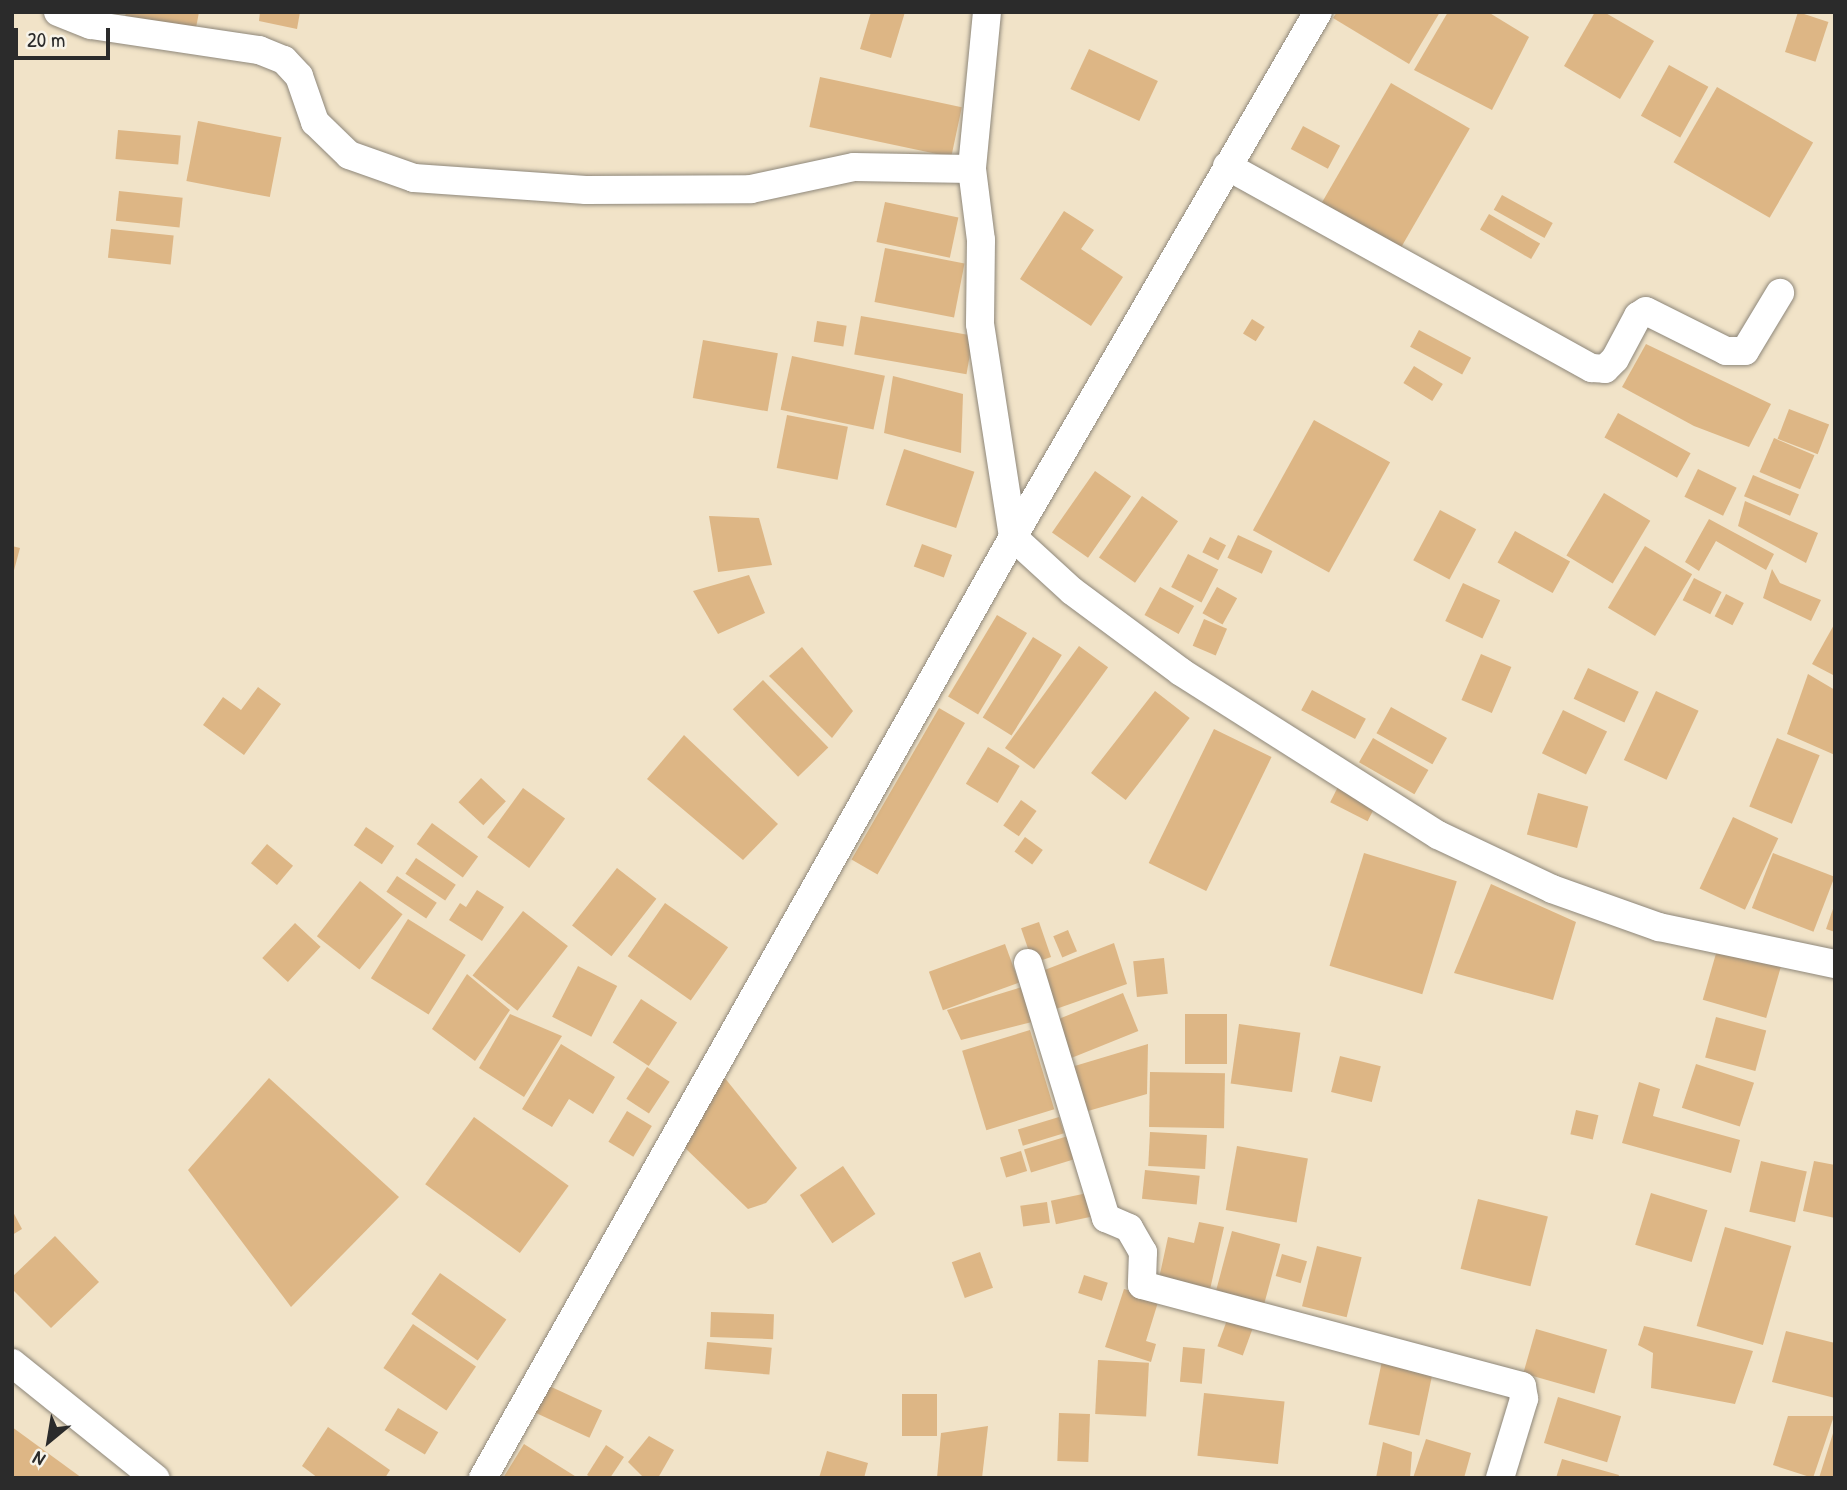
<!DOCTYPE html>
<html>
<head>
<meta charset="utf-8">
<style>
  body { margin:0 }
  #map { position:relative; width:1847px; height:1490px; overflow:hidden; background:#f1e3c8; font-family:"Patrick Hand",sans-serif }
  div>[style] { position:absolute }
  .building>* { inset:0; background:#ddb685; transform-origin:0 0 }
  .roads { filter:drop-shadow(0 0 2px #8e877a) drop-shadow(0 0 2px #8e877a) }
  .minor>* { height:28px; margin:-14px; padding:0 14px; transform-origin:14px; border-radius:14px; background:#fff }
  span { translate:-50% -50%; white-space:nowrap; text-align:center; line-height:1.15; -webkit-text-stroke:5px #f7f3e8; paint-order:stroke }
  .frame { position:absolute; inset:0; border:14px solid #2b2b2b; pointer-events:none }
  .north { position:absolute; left:14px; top:1406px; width:70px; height:70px; -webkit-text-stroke:5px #f7f3e8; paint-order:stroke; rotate:210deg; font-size:19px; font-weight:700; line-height:28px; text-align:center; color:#2b2b2b }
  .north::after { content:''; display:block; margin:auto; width:24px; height:32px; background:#2b2b2b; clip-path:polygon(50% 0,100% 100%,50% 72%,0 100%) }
  .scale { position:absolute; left:14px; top:28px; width:96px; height:32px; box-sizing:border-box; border:4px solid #2b2b2b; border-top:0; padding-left:9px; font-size:21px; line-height:24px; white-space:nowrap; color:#2b2b2b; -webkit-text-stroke:5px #f7f3e8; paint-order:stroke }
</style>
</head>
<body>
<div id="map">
  <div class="building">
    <i style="clip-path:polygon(126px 12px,199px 12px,195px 33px,125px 18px)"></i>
    <i style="clip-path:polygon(260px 12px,300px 12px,297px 29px,259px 21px)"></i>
    <i style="clip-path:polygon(871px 12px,905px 12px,891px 58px,860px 49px)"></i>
    <i style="clip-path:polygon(1337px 12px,1440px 12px,1409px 64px,1333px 18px)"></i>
    <i style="clip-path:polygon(1448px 12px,1488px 12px,1529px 37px,1492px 110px,1414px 70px)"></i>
    <i style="clip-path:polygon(1595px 12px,1604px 12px,1654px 41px,1620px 99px,1564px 66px)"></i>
    <i style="left:1798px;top:12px;width:32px;height:42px;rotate:18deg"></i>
    <i style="left:1089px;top:49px;width:76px;height:44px;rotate:25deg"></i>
    <i style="left:1669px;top:65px;width:45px;height:58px;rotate:29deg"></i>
    <i style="left:820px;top:77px;width:145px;height:51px;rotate:12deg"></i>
    <i style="left:1391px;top:83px;width:91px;height:141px;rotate:30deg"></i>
    <i style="left:1717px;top:87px;width:111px;height:87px;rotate:30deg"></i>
    <i style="left:198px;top:121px;width:85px;height:61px;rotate:11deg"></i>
    <i style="left:1303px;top:126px;width:42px;height:26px;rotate:28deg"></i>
    <i style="left:118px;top:130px;width:63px;height:29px;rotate:5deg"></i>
    <i style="left:119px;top:191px;width:64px;height:30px;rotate:6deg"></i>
    <i style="left:1502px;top:195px;width:58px;height:17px;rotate:29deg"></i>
    <i style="left:885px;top:202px;width:75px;height:41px;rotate:12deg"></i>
    <i style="clip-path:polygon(1064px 211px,1094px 230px,1081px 249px,1123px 277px,1091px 326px,1020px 279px)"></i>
    <i style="left:1489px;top:214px;width:59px;height:18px;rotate:30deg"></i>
    <i style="left:111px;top:229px;width:63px;height:29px;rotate:6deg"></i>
    <i style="left:885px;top:248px;width:81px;height:55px;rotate:11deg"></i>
    <i style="left:861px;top:316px;width:114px;height:39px;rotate:10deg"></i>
    <i style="left:1252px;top:319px;width:15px;height:17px;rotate:32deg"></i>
    <i style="left:817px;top:321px;width:30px;height:21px;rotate:9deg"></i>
    <i style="left:1419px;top:330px;width:59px;height:19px;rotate:28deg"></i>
    <i style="left:703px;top:340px;width:76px;height:59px;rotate:10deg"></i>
    <i style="clip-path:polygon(1646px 344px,1771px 404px,1749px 447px,1694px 426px,1622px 387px)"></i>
    <i style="left:792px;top:356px;width:95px;height:55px;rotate:12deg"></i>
    <i style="left:1414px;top:366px;width:34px;height:20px;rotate:32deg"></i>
    <i style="clip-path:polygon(893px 376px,963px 394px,961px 453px,884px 433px)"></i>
    <i style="left:1789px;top:409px;width:43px;height:32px;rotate:21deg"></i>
    <i style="left:1618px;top:413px;width:83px;height:28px;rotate:29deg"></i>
    <i style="left:787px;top:415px;width:62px;height:54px;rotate:11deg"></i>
    <i style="left:1314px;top:420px;width:87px;height:126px;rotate:29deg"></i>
    <i style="left:1774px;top:438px;width:44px;height:37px;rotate:23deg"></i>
    <i style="left:904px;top:449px;width:74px;height:59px;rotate:18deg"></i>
    <i style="left:1698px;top:469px;width:43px;height:31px;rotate:26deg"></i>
    <i style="left:1095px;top:471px;width:44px;height:75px;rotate:35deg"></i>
    <i style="left:1753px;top:475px;width:50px;height:23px;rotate:23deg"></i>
    <i style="left:1604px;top:493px;width:54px;height:73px;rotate:31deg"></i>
    <i style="left:1142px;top:496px;width:44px;height:75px;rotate:35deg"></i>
    <i style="clip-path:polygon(1745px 501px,1818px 533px,1806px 563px,1738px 526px)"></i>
    <i style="left:1440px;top:510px;width:41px;height:57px;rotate:28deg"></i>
    <i style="clip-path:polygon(709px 516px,759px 518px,772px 565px,718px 572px)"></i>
    <i style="clip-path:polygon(1709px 519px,1774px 554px,1766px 570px,1716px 541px,1699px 571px,1685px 562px)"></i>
    <i style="left:1515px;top:531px;width:63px;height:36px;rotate:29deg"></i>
    <i style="left:1238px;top:535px;width:38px;height:25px;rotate:25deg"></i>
    <i style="left:1210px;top:537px;width:18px;height:17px;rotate:27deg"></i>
    <i style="left:922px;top:544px;width:32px;height:24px;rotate:20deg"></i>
    <i style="clip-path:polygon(12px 546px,20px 548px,13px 574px,12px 574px)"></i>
    <i style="left:1645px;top:546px;width:55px;height:72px;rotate:31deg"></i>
    <i style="left:1188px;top:554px;width:34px;height:37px;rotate:27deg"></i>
    <i style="clip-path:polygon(1772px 569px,1780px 583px,1821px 600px,1811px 621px,1763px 598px)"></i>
    <i style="clip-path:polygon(749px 575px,765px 613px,718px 634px,693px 591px)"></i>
    <i style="left:1694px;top:578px;width:31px;height:25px;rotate:27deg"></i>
    <i style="left:1463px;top:583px;width:41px;height:42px;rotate:25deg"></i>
    <i style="left:1160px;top:587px;width:39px;height:32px;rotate:29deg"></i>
    <i style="left:1217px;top:587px;width:23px;height:30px;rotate:29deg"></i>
    <i style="left:1726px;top:594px;width:20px;height:25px;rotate:27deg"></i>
    <i style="left:997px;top:615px;width:35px;height:95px;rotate:31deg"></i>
    <i style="left:1204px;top:619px;width:25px;height:29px;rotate:23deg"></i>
    <i style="clip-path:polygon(1835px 623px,1835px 676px,1812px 664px)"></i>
    <i style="left:1033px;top:637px;width:34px;height:95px;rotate:32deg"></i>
    <i style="left:1079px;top:646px;width:36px;height:126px;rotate:36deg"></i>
    <i style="clip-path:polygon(802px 647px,853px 711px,832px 738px,769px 676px)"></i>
    <i style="left:1481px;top:654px;width:33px;height:50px;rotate:23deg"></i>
    <i style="left:1588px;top:668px;width:56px;height:34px;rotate:25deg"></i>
    <i style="clip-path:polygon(1808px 674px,1835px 690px,1835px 755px,1787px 734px)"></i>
    <i style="left:763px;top:680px;width:94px;height:42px;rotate:46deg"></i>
    <i style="clip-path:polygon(258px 687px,281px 704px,244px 755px,203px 725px,223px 697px,241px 710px)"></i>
    <i style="left:1312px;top:690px;width:61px;height:23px;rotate:28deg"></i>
    <i style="left:1155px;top:691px;width:44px;height:104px;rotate:38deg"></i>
    <i style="left:1656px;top:691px;width:47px;height:76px;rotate:25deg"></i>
    <i style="left:1391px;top:707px;width:64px;height:30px;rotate:29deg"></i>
    <i style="left:939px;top:708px;width:30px;height:175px;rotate:30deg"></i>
    <i style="left:1563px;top:710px;width:49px;height:48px;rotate:26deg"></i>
    <i style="left:1214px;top:729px;width:64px;height:149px;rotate:26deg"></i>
    <i style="clip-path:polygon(684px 735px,778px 824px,743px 860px,647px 779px)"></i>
    <i style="left:1373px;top:738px;width:64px;height:28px;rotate:30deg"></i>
    <i style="left:1777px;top:738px;width:46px;height:74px;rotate:22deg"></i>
    <i style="left:988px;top:747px;width:37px;height:43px;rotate:31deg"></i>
    <i style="left:481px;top:778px;width:34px;height:33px;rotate:43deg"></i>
    <i style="left:1342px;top:779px;width:42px;height:26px;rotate:27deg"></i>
    <i style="left:523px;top:788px;width:52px;height:61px;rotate:36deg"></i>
    <i style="left:1538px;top:793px;width:52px;height:43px;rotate:15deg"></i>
    <i style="left:1021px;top:800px;width:19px;height:31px;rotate:35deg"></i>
    <i style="left:1733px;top:817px;width:50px;height:79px;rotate:25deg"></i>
    <i style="left:432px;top:823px;width:57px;height:26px;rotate:36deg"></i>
    <i style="left:366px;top:827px;width:34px;height:22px;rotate:34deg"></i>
    <i style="left:1025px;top:837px;width:22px;height:18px;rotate:36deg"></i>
    <i style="left:267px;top:844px;width:34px;height:25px;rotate:40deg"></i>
    <i style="left:1364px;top:853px;width:97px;height:118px;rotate:17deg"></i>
    <i style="left:1773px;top:853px;width:66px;height:59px;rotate:21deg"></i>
    <i style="left:416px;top:858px;width:48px;height:19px;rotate:34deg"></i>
    <i style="left:617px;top:868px;width:50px;height:73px;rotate:38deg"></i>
    <i style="left:397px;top:876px;width:48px;height:19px;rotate:34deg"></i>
    <i style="left:360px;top:881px;width:54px;height:70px;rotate:38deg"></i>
    <i style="clip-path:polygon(1491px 884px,1576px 922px,1553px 1000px,1454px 973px)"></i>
    <i style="clip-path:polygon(477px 890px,504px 907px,482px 941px,449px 920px,460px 903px,466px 907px)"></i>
    <i style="left:665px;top:903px;width:77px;height:65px;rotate:35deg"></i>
    <i style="clip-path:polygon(1834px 906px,1835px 906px,1835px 932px,1826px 929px)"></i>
    <i style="left:523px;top:911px;width:57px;height:82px;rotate:38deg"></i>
    <i style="left:408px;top:919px;width:68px;height:70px;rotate:32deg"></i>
    <i style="left:1039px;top:922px;width:37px;height:19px;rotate:71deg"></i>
    <i style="left:295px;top:923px;width:35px;height:48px;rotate:43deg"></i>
    <i style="left:1068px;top:930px;width:23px;height:16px;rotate:67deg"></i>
    <i style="clip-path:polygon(1114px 943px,1127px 984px,1056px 1009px,1037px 973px)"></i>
    <i style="left:1719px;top:943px;width:66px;height:59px;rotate:16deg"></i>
    <i style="left:1005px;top:944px;width:41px;height:81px;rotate:70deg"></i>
    <i style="left:1164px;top:958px;width:36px;height:31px;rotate:84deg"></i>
    <i style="left:578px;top:966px;width:44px;height:57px;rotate:27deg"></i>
    <i style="clip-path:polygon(467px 974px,510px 1010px,475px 1061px,432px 1029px)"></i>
    <i style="clip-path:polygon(1022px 987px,1032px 1022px,961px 1040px,947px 1010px)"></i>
    <i style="left:1123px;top:993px;width:41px;height:73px;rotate:68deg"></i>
    <i style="left:641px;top:999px;width:43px;height:52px;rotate:33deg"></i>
    <i style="clip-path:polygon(510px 1014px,562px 1036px,524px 1097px,479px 1068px)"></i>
    <i style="left:1185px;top:1014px;width:42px;height:50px"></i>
    <i style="left:1716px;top:1017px;width:52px;height:42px;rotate:15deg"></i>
    <i style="left:1239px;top:1024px;width:62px;height:60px;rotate:8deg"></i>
    <i style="left:1030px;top:1030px;width:83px;height:71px;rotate:73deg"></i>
    <i style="clip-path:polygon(561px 1044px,615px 1077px,593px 1114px,569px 1099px,552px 1127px,522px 1109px)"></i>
    <i style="clip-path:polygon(1148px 1044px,1147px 1094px,1081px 1113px,1068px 1068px)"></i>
    <i style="left:1340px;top:1056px;width:42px;height:37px;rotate:14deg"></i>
    <i style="left:1696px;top:1064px;width:61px;height:46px;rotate:18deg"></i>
    <i style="left:647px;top:1067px;width:27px;height:38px;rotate:33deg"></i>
    <i style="clip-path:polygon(720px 1072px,797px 1168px,766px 1203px,748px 1209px,680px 1143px)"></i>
    <i style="left:1150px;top:1072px;width:75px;height:55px;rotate:1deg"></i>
    <i style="clip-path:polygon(269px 1078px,399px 1197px,291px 1307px,188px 1170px)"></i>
    <i style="clip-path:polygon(1639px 1082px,1660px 1089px,1653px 1116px,1740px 1140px,1731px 1173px,1622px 1143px)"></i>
    <i style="left:1576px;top:1110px;width:23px;height:25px;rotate:13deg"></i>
    <i style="left:627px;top:1111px;width:29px;height:36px;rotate:31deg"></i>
    <i style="left:474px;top:1117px;width:117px;height:83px;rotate:36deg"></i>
    <i style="left:1059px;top:1117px;width:17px;height:43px;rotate:73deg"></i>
    <i style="left:1150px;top:1132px;width:57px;height:34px;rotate:3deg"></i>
    <i style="left:1068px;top:1136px;width:24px;height:46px;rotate:73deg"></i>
    <i style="left:1237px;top:1146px;width:72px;height:65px;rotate:10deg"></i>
    <i style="left:1021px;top:1151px;width:21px;height:22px;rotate:73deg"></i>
    <i style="left:1761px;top:1161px;width:47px;height:52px;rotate:13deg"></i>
    <i style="clip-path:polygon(1814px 1161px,1835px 1165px,1835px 1218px,1803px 1211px)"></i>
    <i style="left:843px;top:1166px;width:58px;height:52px;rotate:56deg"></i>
    <i style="left:1145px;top:1170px;width:55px;height:29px;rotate:6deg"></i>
    <i style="left:1092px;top:1192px;width:24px;height:42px;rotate:78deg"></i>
    <i style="left:1651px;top:1193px;width:59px;height:54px;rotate:17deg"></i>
    <i style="left:1478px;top:1199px;width:72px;height:72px;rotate:14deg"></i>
    <i style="left:1047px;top:1202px;width:21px;height:27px;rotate:82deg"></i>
    <i style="clip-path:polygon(12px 1210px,22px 1229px,12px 1235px)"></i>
    <i style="clip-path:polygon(1199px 1222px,1224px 1227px,1209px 1294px,1158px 1283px,1168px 1237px,1194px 1243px)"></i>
    <i style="left:1725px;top:1227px;width:69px;height:103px;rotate:16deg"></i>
    <i style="left:1232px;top:1231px;width:50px;height:62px;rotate:15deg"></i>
    <i style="clip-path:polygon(55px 1236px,99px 1282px,51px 1328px,12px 1289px,12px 1277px)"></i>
    <i style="left:1317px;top:1246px;width:46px;height:62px;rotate:14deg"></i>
    <i style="left:980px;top:1252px;width:38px;height:30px;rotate:70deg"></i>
    <i style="left:1282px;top:1254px;width:26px;height:23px;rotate:16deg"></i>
    <i style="left:440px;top:1273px;width:81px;height:50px;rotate:35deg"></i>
    <i style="left:1084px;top:1275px;width:25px;height:19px;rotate:18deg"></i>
    <i style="clip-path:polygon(1124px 1289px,1159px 1299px,1146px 1341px,1156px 1344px,1151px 1362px,1105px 1347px)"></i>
    <i style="left:711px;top:1312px;width:63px;height:25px;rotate:2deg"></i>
    <i style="left:1227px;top:1320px;width:27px;height:28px;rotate:20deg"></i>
    <i style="left:413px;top:1324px;width:76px;height:53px;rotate:34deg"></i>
    <i style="clip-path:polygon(1644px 1326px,1753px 1351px,1735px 1404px,1651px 1388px,1653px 1353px,1638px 1345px)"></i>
    <i style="left:1536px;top:1329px;width:74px;height:46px;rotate:16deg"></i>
    <i style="clip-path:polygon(1786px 1331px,1835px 1343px,1835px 1398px,1772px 1382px)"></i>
    <i style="left:707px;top:1342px;width:65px;height:27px;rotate:5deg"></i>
    <i style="left:1183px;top:1347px;width:22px;height:35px;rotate:5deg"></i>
    <i style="left:1098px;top:1360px;width:51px;height:54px;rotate:3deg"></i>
    <i style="left:1382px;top:1361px;width:52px;height:65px;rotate:12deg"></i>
    <i style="left:545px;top:1384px;width:63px;height:30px;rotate:25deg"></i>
    <i style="left:1204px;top:1393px;width:81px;height:63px;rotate:6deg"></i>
    <i style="left:902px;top:1394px;width:35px;height:42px"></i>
    <i style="left:1558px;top:1397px;width:66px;height:48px;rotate:17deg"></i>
    <i style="left:398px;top:1408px;width:47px;height:26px;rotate:31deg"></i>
    <i style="left:1059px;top:1413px;width:31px;height:48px;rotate:2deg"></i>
    <i style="clip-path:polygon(1788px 1416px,1834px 1416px,1813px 1478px,1773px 1465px)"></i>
    <i style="clip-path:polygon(988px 1426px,982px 1478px,937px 1478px,941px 1433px)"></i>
    <i style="clip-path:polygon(12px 1427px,82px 1478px,12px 1478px)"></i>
    <i style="clip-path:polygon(328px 1427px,390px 1470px,385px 1478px,318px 1478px,302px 1466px)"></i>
    <i style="clip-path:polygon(1834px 1430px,1835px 1478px,1819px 1478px)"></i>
    <i style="clip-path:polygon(649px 1436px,674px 1450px,658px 1478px,644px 1478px,628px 1462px)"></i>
    <i style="clip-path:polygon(1426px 1439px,1471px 1453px,1464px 1478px,1413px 1478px)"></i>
    <i style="clip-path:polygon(1383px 1442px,1412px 1452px,1410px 1478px,1376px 1478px)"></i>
    <i style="clip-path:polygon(524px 1444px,578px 1478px,503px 1478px)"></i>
    <i style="clip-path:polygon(606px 1445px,624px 1457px,610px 1478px,592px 1478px,587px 1475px)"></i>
    <i style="clip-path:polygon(827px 1451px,868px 1463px,864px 1478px,819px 1478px)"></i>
    <i style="clip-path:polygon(1562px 1459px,1619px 1475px,1618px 1478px,1556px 1478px)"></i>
  </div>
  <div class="roads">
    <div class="minor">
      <i style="left:58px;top:12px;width:35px;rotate:22deg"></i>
      <i style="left:91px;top:25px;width:170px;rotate:8.5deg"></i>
      <i style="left:259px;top:50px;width:27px;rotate:22deg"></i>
      <i style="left:284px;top:60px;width:22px;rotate:47deg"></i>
      <i style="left:299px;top:76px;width:49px;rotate:70.8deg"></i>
      <i style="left:315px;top:122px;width:47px;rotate:44.1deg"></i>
      <i style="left:349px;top:155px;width:69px;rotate:19.5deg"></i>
      <i style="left:414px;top:178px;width:172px;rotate:4deg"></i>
      <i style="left:586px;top:190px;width:165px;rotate:-0.3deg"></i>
      <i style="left:751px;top:189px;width:105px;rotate:-12.1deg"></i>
      <i style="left:854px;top:167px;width:118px;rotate:1deg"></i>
      <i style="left:987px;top:12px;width:158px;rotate:95.5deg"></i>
      <i style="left:972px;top:169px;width:72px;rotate:82.8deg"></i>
      <i style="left:981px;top:240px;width:84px;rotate:90.7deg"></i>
      <i style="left:980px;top:324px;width:216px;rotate:81.2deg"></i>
      <i style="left:1013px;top:537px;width:80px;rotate:42.5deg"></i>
      <i style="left:1072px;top:591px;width:136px;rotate:36.6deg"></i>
      <i style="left:1181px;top:672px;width:304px;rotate:32.4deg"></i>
      <i style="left:1438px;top:835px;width:126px;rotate:25.3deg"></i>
      <i style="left:1552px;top:889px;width:114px;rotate:19.6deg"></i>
      <i style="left:1659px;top:927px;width:180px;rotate:11.9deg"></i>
      <i style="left:1227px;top:166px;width:417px;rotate:29deg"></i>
      <i style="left:1592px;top:368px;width:13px;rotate:4deg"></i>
      <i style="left:1605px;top:369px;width:14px;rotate:-45deg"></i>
      <i style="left:1615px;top:359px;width:49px;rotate:-61.9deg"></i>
      <i style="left:1638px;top:316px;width:9px;rotate:-32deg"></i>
      <i style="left:1646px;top:311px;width:89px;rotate:26.6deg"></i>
      <i style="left:1726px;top:351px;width:19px"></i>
      <i style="left:1745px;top:351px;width:68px;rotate:-58.9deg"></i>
      <i style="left:1028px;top:963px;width:267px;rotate:73deg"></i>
      <i style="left:1106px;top:1218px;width:25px;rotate:23deg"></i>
      <i style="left:1129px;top:1228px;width:28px;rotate:60deg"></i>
      <i style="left:1143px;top:1252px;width:33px;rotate:92deg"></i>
      <i style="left:1142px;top:1285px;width:393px;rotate:14.9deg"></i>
      <i style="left:1522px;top:1386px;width:13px;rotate:81deg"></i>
      <i style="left:1524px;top:1399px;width:83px;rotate:106.9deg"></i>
      <i style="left:12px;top:1363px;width:184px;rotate:38.8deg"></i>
      <i style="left:483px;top:1478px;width:1080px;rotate:-60.61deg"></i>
      <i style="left:1013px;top:537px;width:607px;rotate:-59.85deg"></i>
    </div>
  </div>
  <div class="frame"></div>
  <div class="north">N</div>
  <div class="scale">20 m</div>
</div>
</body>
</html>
